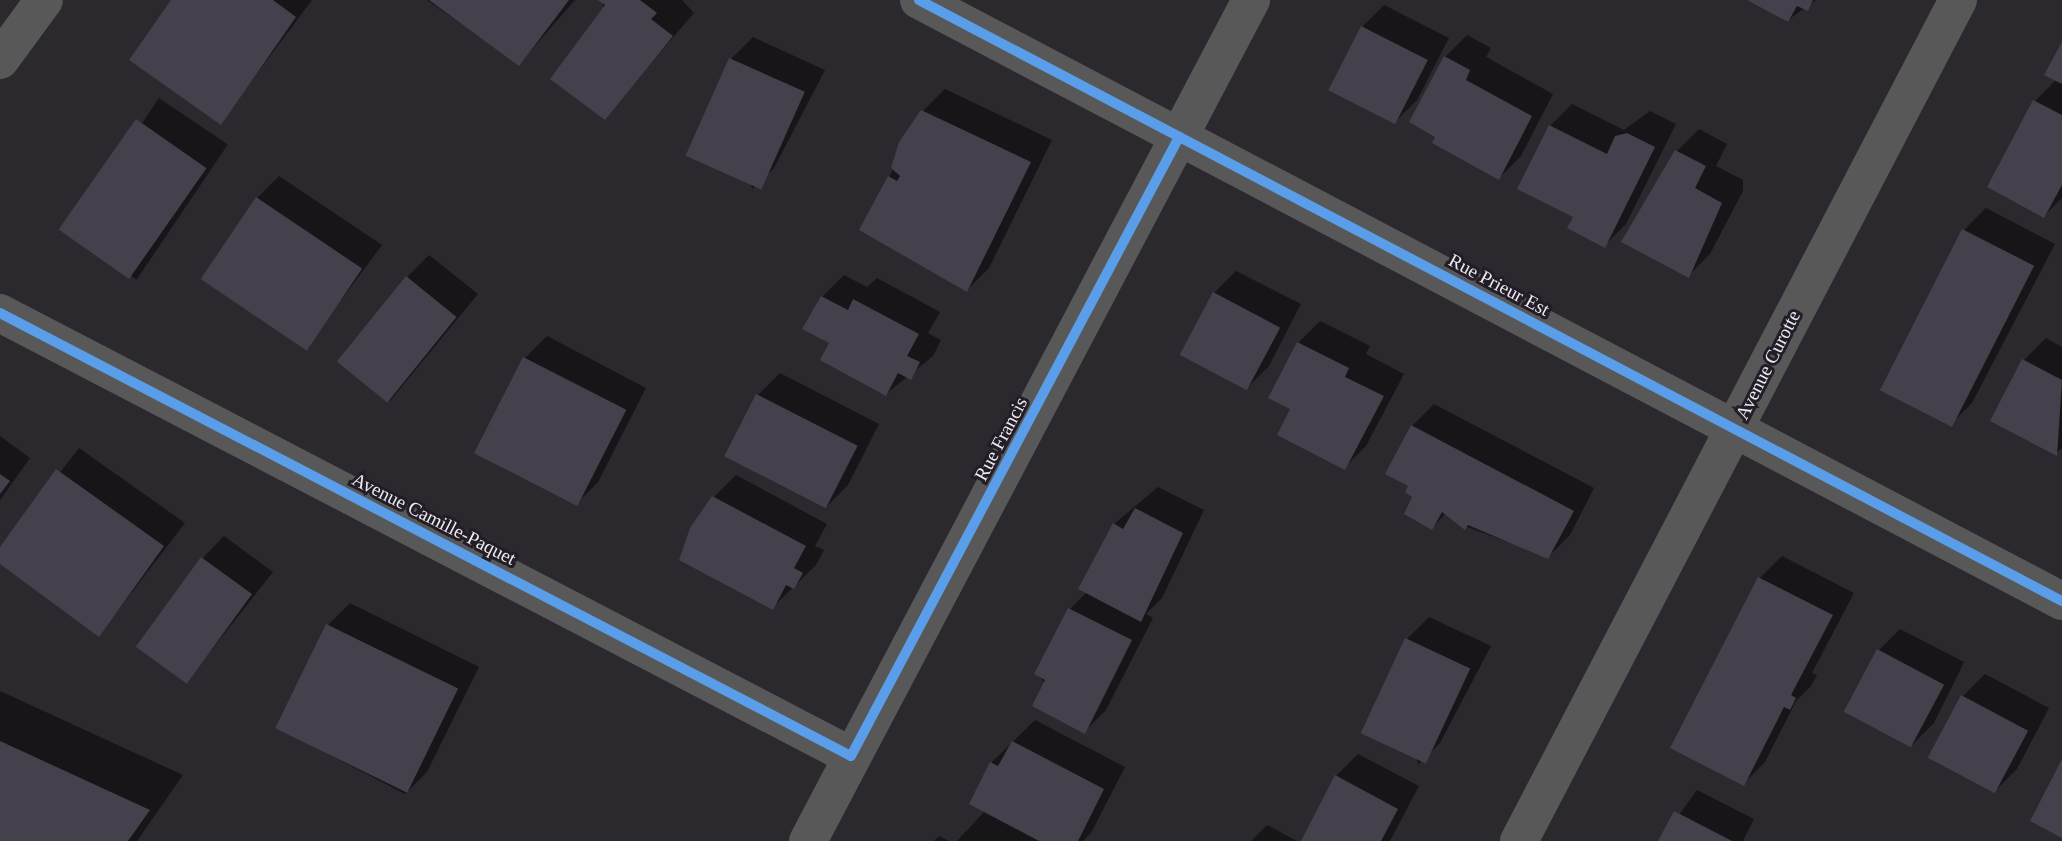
<!DOCTYPE html>
<html>
<head>
<meta charset="utf-8">
<style>
  body { margin:0 }
  #map { position:relative; width:2062px; height:841px; overflow:hidden; background:#2b282e; font-family:"Times New Roman",serif }
  div>[style] { position:absolute }
  .shadow>* { inset:0; background:#0007; transform-origin:0 0 }
  .building>* { inset:0; background:#45414c; transform-origin:0 0 }
  .minor>* { height:38px; margin:-19px; padding:0 19px; transform-origin:19px; border-radius:19px; background:#595858 }
  .cycleway>* { height:10px; margin:-5px; padding:0 5px; transform-origin:5px; border-radius:5px; background:#5a9eea }
  span { translate:-50% -50%; white-space:nowrap; text-align:center; line-height:1.15; -webkit-text-stroke:6px #221d26; paint-order:stroke }
  .street-label { font-size:19px; color:#edeaf0 }
</style>
</head>
<body>
<div id="map">
  <div class="shadow">
    <i style="clip-path:polygon(174px 0,312px 0,220px 123px)"></i>
    <i style="clip-path:polygon(427px 0,575px 0,519px 64px)"></i>
    <i style="clip-path:polygon(603px 0,682px 0,694px 13px,604px 117px)"></i>
    <i style="clip-path:polygon(1751px 0,1816px 0,1788px 20px)"></i>
    <i style="clip-path:polygon(1384px 5px,1449px 38px,1417px 100px,1395px 122px,1362px 27px)"></i>
    <i style="clip-path:polygon(1467px 35px,1491px 48px,1486px 57px,1553px 94px,1521px 156px,1499px 178px,1412px 121px,1445px 57px)"></i>
    <i style="clip-path:polygon(753px 37px,825px 70px,774px 168px,752px 189px,731px 59px)"></i>
    <i style="clip-path:polygon(2062px 45px,2062px 198px,2044px 216px,1990px 186px,2035px 101px,2057px 79px)"></i>
    <i style="clip-path:polygon(945px 89px,1052px 140px,989px 268px,967px 290px,889px 177px,923px 111px)"></i>
    <i style="left:159px;top:98px;width:83px;height:163px;rotate:34deg"></i>
    <i style="clip-path:polygon(1572px 104px,1624px 130px,1650px 111px,1676px 124px,1626px 224px,1604px 246px,1575px 216px,1550px 126px)"></i>
    <i style="clip-path:polygon(1699px 129px,1727px 144px,1716px 166px,1743px 180px,1743px 191px,1710px 254px,1688px 276px,1623px 242px,1677px 151px)"></i>
    <i style="clip-path:polygon(279px 176px,382px 245px,304px 350px,257px 198px)"></i>
    <i style="clip-path:polygon(1986px 208px,2055px 244px,1972px 403px,1950px 425px,1964px 230px)"></i>
    <i style="clip-path:polygon(429px 255px,478px 294px,389px 402px,407px 277px)"></i>
    <i style="clip-path:polygon(1236px 271px,1301px 304px,1269px 366px,1247px 388px,1214px 293px)"></i>
    <i style="clip-path:polygon(844px 275px,867px 287px,877px 278px,940px 312px,928px 333px,941px 340px,933px 356px,886px 394px,831px 343px,822px 297px)"></i>
    <i style="clip-path:polygon(1320px 321px,1370px 346px,1366px 354px,1404px 374px,1366px 446px,1344px 468px,1293px 408px,1298px 343px)"></i>
    <i style="clip-path:polygon(547px 336px,646px 388px,598px 482px,576px 504px,525px 358px)"></i>
    <i style="clip-path:polygon(2046px 338px,2062px 347px,2062px 448px,2056px 453px,2024px 360px)"></i>
    <i style="clip-path:polygon(780px 373px,879px 424px,848px 485px,826px 507px,758px 395px)"></i>
    <i style="clip-path:polygon(1434px 404px,1594px 488px,1570px 535px,1548px 557px,1459px 524px,1447px 512px,1432px 528px,1410px 486px,1412px 426px)"></i>
    <i style="clip-path:polygon(0 436px,30px 458px,0 500px)"></i>
    <i style="clip-path:polygon(79px 448px,185px 523px,99px 635px,0 562px,0 550px)"></i>
    <i style="clip-path:polygon(736px 475px,827px 524px,815px 546px,824px 550px,816px 565px,773px 607px,713px 498px)"></i>
    <i style="clip-path:polygon(1158px 487px,1204px 510px,1162px 598px,1146px 614px,1153px 618px,1106px 710px,1084px 732px,1037px 673px,1070px 609px,1087px 592px,1114px 524px)"></i>
    <i style="clip-path:polygon(224px 536px,273px 572px,187px 681px,203px 558px)"></i>
    <i style="clip-path:polygon(1782px 556px,1854px 593px,1812px 673px,1817px 675px,1811px 686px,1796px 701px,1765px 762px,1743px 784px,1760px 578px)"></i>
    <i style="clip-path:polygon(350px 603px,479px 667px,427px 772px,405px 794px,276px 727px,328px 625px)"></i>
    <i style="clip-path:polygon(1429px 617px,1491px 646px,1440px 743px,1418px 765px,1407px 639px)"></i>
    <i style="clip-path:polygon(1900px 629px,1964px 662px,1934px 723px,1912px 745px,1878px 651px)"></i>
    <i style="clip-path:polygon(1985px 674px,2049px 708px,2017px 769px,1995px 791px,1963px 696px)"></i>
    <i style="clip-path:polygon(0 691px,183px 775px,137px 841px,0 841px)"></i>
    <i style="clip-path:polygon(1035px 720px,1125px 767px,1091px 833px,1083px 841px,957px 841px,985px 811px,991px 763px)"></i>
    <i style="clip-path:polygon(1358px 754px,1419px 786px,1390px 841px,1303px 841px,1336px 776px)"></i>
    <i style="clip-path:polygon(1697px 790px,1754px 819px,1743px 841px,1660px 841px)"></i>
    <i style="clip-path:polygon(1267px 825px,1297px 841px,1251px 841px)"></i>
    <i style="clip-path:polygon(939px 836px,949px 841px,934px 841px)"></i>
  </div>
  <div class="building">
    <i style="clip-path:polygon(171px 0,273px 0,296px 17px,221px 125px,129px 60px)"></i>
    <i style="clip-path:polygon(429px 0,569px 0,519px 66px)"></i>
    <i style="clip-path:polygon(598px 0,640px 0,657px 13px,651px 19px,673px 36px,605px 120px,550px 79px,605px 5px)"></i>
    <i style="clip-path:polygon(1747px 0,1813px 0,1808px 11px,1797px 6px,1788px 22px)"></i>
    <i style="left:1361px;top:26px;width:75px;height:72px;rotate:27deg"></i>
    <i style="clip-path:polygon(2062px 42px,2062px 84px,2044px 75px)"></i>
    <i style="clip-path:polygon(1444px 56px,1470px 70px,1466px 80px,1532px 116px,1499px 180px,1432px 143px,1435px 137px,1409px 122px)"></i>
    <i style="left:729px;top:58px;width:83px;height:107px;rotate:24deg"></i>
    <i style="clip-path:polygon(2033px 100px,2062px 115px,2062px 185px,2044px 218px,1987px 187px)"></i>
    <i style="clip-path:polygon(921px 110px,1031px 162px,967px 292px,859px 230px,888px 176px,897px 181px,900px 176px,891px 168px,899px 142px)"></i>
    <i style="left:136px;top:119px;width:86px;height:135px;rotate:35deg"></i>
    <i style="clip-path:polygon(1549px 125px,1607px 154px,1615px 136px,1627px 133px,1655px 147px,1605px 248px,1567px 228px,1573px 217px,1517px 189px)"></i>
    <i style="clip-path:polygon(1675px 150px,1706px 166px,1695px 188px,1722px 203px,1689px 278px,1621px 242px)"></i>
    <i style="left:256px;top:197px;width:128px;height:99px;rotate:34deg"></i>
    <i style="left:1962px;top:229px;width:81px;height:181px;rotate:27deg"></i>
    <i style="left:406px;top:276px;width:65px;height:110px;rotate:39deg"></i>
    <i style="left:1213px;top:292px;width:76px;height:71px;rotate:28deg"></i>
    <i style="clip-path:polygon(821px 296px,848px 310px,853px 299px,919px 334px,907px 356px,920px 362px,911px 380px,898px 373px,886px 396px,820px 360px,829px 343px,802px 329px)"></i>
    <i style="clip-path:polygon(1297px 342px,1349px 368px,1345px 377px,1384px 396px,1345px 470px,1277px 435px,1290px 409px,1268px 398px)"></i>
    <i style="left:523px;top:357px;width:116px;height:108px;rotate:27deg"></i>
    <i style="clip-path:polygon(2022px 359px,2062px 380px,2057px 456px,1990px 421px)"></i>
    <i style="left:756px;top:394px;width:114px;height:70px;rotate:27deg"></i>
    <i style="clip-path:polygon(1411px 425px,1574px 511px,1548px 559px,1468px 525px,1465px 530px,1442px 512px,1432px 530px,1404px 514px,1412px 497px,1405px 492px,1408px 486px,1385px 474px)"></i>
    <i style="clip-path:polygon(56px 469px,164px 546px,99px 637px,0 564px,0 547px)"></i>
    <i style="clip-path:polygon(0 474px,10px 481px,0 494px)"></i>
    <i style="clip-path:polygon(712px 496px,806px 546px,794px 568px,803px 573px,794px 589px,786px 585px,773px 610px,679px 560px,690px 528px)"></i>
    <i style="clip-path:polygon(1135px 508px,1183px 533px,1141px 622px,1078px 589px,1113px 523px,1123px 529px)"></i>
    <i style="left:201px;top:557px;width:63px;height:111px;rotate:36deg"></i>
    <i style="clip-path:polygon(1758px 577px,1833px 615px,1791px 695px,1796px 698px,1790px 710px,1784px 707px,1744px 786px,1670px 748px)"></i>
    <i style="clip-path:polygon(1068px 608px,1132px 640px,1085px 734px,1032px 706px,1045px 680px,1034px 674px)"></i>
    <i style="left:326px;top:624px;width:147px;height:116px;rotate:26deg"></i>
    <i style="left:1405px;top:638px;width:72px;height:105px;rotate:25deg"></i>
    <i style="left:1877px;top:649px;width:76px;height:71px;rotate:28deg"></i>
    <i style="left:1961px;top:695px;width:76px;height:71px;rotate:28deg"></i>
    <i style="clip-path:polygon(0 741px,150px 810px,128px 841px,0 841px)"></i>
    <i style="clip-path:polygon(1012px 741px,1104px 789px,1078px 841px,1039px 841px,969px 804px,990px 762px,998px 766px)"></i>
    <i style="clip-path:polygon(2062px 759px,2062px 838px,2030px 821px)"></i>
    <i style="clip-path:polygon(1335px 775px,1398px 809px,1381px 841px,1301px 841px)"></i>
    <i style="clip-path:polygon(1674px 811px,1732px 841px,1658px 841px)"></i>
  </div>
  <div class="minor">
    <i style="left:919px;top:0;width:1291px;rotate:27.74deg"></i>
    <i style="left:0;top:60px;width:74px;rotate:-53.7deg"></i>
    <i style="left:0;top:313px;width:959px;rotate:27.5deg"></i>
    <i style="left:808px;top:841px;width:951px;rotate:-62.22deg"></i>
    <i style="left:1519px;top:841px;width:949px;rotate:-62.44deg"></i>
  </div>
  <div class="cycleway">
    <i style="left:919px;top:0;width:1291px;rotate:27.74deg"></i>
    <i style="left:0;top:313px;width:959px;rotate:27.5deg"></i>
    <i style="left:851px;top:756px;width:701px;rotate:-62.08deg"></i>
  </div>
  <div class="street-label">
    <span style="left:1499px;top:285px;rotate:28deg">Rue Prieur Est</span>
    <span style="left:1768px;top:365px;rotate:-63deg">Avenue Curotte</span>
    <span style="left:1001px;top:439px;rotate:-62deg">Rue Francis</span>
    <span style="left:434px;top:519px;rotate:27deg">Avenue Camille-Paquet</span>
  </div>
</div>
</body>
</html>
